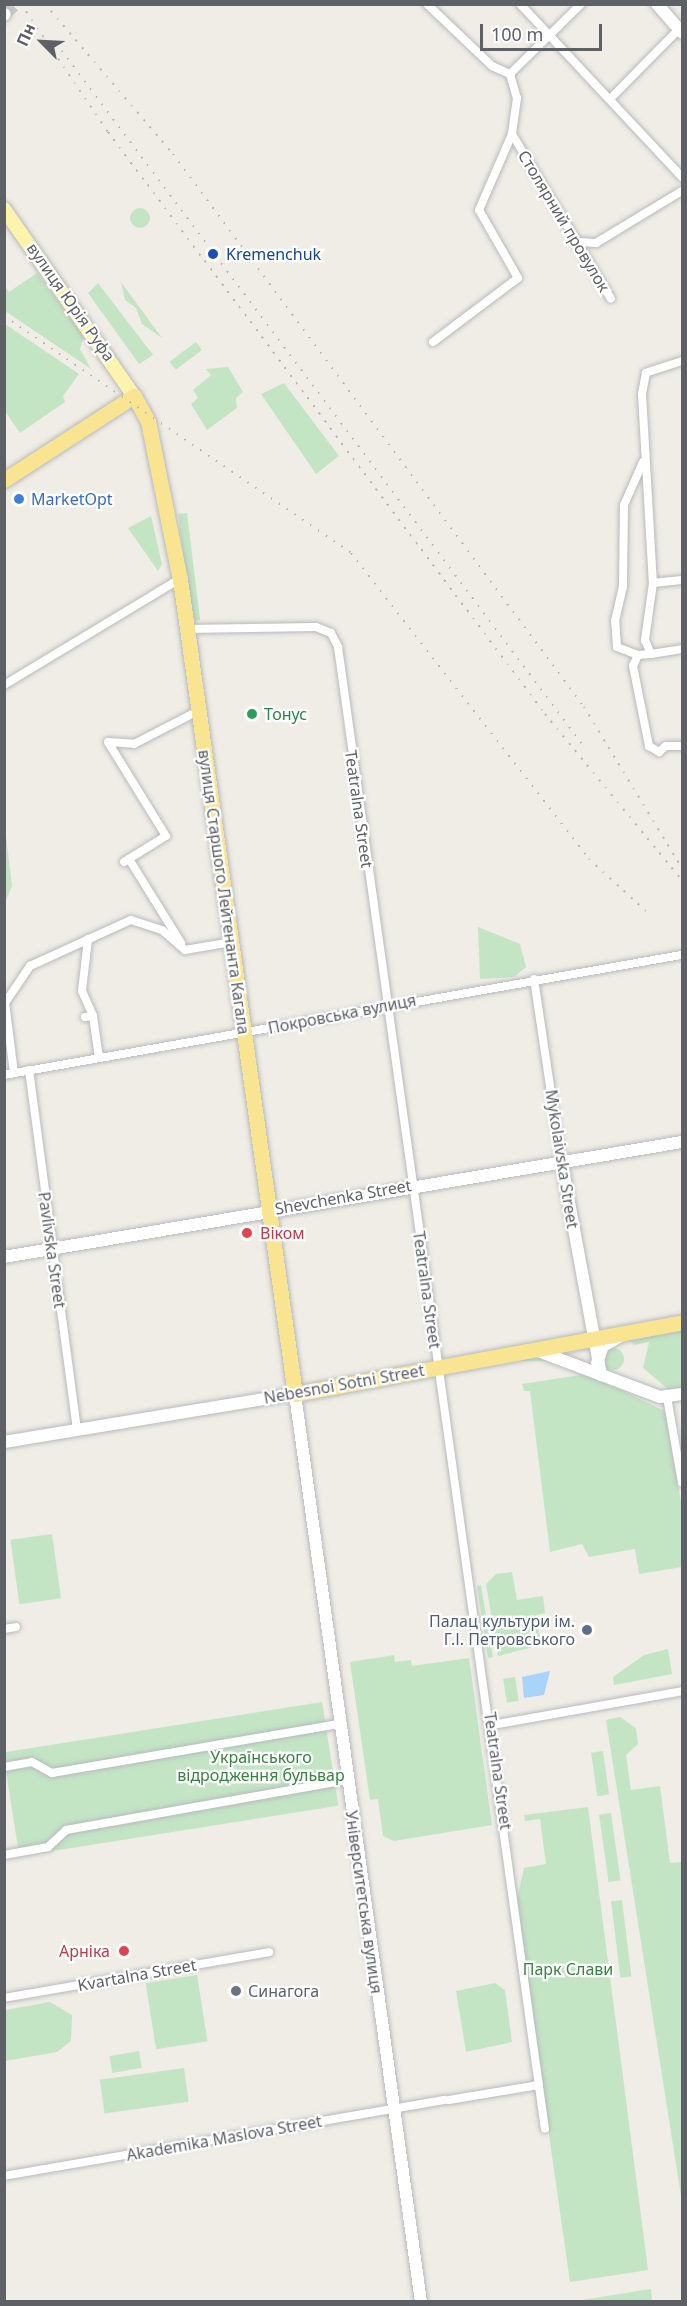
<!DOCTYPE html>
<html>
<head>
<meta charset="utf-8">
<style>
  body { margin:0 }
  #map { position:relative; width:687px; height:2306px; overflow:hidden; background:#efede5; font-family:"Noto Sans",sans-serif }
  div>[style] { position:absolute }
  .green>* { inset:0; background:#c3e5c4; transform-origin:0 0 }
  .round { border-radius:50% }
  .water>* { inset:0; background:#a8d3fb }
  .secondary-tunnel>* { height:12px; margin-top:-6px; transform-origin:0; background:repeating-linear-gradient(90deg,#cacac5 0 12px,transparent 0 18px) }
  .roads { filter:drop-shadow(0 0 2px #b7babe) drop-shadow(0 0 2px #b7babe) }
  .street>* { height:8px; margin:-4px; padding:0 4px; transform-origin:4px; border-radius:4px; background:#fff }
  .secondary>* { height:12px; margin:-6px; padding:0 6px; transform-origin:6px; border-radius:6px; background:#fff }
  .primary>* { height:14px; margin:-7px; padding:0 7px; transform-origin:7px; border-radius:7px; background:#fcf3ad }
  .highway>* { height:15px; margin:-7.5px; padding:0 7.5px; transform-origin:7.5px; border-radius:7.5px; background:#f9e492 }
  .rail>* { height:2px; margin-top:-1px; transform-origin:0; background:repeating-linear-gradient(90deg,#b5b6b6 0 1.5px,transparent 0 9.5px) }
  .dots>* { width:16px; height:16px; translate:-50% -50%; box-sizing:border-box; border:3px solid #fff; border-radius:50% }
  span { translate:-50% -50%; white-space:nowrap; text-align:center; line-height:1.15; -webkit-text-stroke:4.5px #fff; paint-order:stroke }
  .street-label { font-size:16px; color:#5d6065 }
  .transit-label { font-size:16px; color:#164399 }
  .left { translate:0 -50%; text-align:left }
  .shop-label { font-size:16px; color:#366cbe }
  .leisure-label { font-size:16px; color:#27864d }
  .health-label { font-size:16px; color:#be3a42 }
  .right { translate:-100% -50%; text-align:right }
  .service-label { font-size:16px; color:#4e5e75 }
  .park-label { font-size:16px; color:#38813f }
  .worship-label { font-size:16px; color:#5b616d }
  .frame { position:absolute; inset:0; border:6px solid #5d6065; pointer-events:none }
  .north { position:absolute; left:12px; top:12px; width:60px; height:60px; -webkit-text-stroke:4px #fff; paint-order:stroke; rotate:294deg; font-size:16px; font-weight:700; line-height:24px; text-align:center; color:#5d6065 }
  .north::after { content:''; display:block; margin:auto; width:21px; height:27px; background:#5d6065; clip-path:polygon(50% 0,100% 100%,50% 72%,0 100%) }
  .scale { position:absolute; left:480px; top:24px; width:122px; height:27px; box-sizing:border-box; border:3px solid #5d6065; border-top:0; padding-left:8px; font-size:18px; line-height:21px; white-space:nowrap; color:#5d6065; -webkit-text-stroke:4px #fff; paint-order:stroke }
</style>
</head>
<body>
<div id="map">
  <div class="green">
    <i class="round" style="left:130px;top:208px;width:20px;height:20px"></i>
    <i style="clip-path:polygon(37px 273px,84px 336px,80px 349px,91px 369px,5px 311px,4px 285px,9px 292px)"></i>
    <i style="clip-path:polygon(121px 282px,162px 338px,142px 324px,136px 308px,125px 300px)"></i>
    <i style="clip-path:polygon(98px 283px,153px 355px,139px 364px,88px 293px)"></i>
    <i style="clip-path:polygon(5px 324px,79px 374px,63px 396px,65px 402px,20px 433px,5px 411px)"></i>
    <i style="left:196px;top:342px;width:10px;height:33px;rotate:53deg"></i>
    <i style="clip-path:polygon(228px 367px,243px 392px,236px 398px,237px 408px,207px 430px,191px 404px,198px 398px,193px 390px,211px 375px,206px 369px)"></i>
    <i style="clip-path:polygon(284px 383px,339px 456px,316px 474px,261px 394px)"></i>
    <i style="left:187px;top:513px;width:108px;height:9px;rotate:83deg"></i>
    <i style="clip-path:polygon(151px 516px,162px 564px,158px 571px,128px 528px)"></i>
    <i style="clip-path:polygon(5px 828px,12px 886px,5px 903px,4px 903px)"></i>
    <i style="clip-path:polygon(478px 927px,520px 944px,526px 967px,514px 977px,480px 979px)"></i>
    <i style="clip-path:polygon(682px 1328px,682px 1389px,669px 1390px,643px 1368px,649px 1342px,634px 1345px,629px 1339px)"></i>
    <i class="round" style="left:602px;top:1348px;width:22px;height:22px"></i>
    <i style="left:547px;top:1358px;width:3px;height:71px;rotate:90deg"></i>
    <i style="clip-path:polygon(587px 1374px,665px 1411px,682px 1507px,682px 1567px,639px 1574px,635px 1549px,589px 1557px,582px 1544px,550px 1552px,530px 1391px,524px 1391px,522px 1384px)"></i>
    <i style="left:52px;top:1534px;width:65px;height:42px;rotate:82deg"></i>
    <i style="clip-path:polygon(512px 1572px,517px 1600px,543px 1596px,545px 1613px,536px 1615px,541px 1645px,498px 1656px,486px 1584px,496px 1574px)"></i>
    <i style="clip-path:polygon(481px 1585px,493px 1657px,488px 1658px,477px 1586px)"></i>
    <i style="clip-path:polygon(668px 1649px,672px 1674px,614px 1685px,613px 1677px,644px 1655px)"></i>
    <i style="clip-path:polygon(394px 1655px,395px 1662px,411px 1660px,412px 1666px,469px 1658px,492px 1825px,394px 1841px,383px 1836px,378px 1799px,370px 1800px,350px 1662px)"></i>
    <i style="left:515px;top:1677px;width:24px;height:12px;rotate:81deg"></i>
    <i style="left:322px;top:1702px;width:105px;height:323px;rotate:81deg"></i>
    <i style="clip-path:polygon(620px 1717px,636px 1728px,638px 1744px,626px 1755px,631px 1790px,660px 1786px,670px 1863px,682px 1862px,682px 2202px,606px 1720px)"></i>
    <i style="left:603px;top:1751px;width:44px;height:12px;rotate:82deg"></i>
    <i style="clip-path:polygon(588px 1807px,648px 2270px,570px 2282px,516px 1904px,524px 1868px,546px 1864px,540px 1819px,525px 1821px,524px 1815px)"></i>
    <i style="left:611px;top:1813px;width:68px;height:12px;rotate:82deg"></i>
    <i style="left:622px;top:1900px;width:77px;height:11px;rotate:83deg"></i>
    <i style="left:197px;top:1975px;width:67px;height:52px;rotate:81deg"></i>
    <i style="clip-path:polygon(495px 1983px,505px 1990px,512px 2042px,466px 2052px,456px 1991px)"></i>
    <i style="clip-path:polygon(50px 2002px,72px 2015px,71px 2041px,57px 2052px,5px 2061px,5px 2010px)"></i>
    <i style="left:139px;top:2051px;width:17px;height:30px;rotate:80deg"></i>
    <i style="left:184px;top:2068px;width:34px;height:85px;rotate:82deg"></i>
    <i style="clip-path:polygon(651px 2289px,652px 2301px,576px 2301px)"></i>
  </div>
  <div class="water">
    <i style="clip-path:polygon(550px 1671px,544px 1695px,524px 1698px,522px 1677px)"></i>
  </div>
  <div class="secondary-tunnel">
    <i style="left:5px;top:14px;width:15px;rotate:-42deg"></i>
  </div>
  <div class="roads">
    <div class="street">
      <i style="left:427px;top:4px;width:90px;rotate:43.6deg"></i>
      <i style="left:492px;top:66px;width:20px;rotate:24deg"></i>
      <i style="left:510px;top:74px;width:25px;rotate:74deg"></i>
      <i style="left:517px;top:98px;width:36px;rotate:98deg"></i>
      <i style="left:512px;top:134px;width:192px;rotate:59deg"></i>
      <i style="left:520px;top:4px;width:237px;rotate:46.9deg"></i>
      <i style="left:510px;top:74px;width:100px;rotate:-44.6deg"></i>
      <i style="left:611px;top:98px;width:101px;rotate:-45.4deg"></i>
      <i style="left:580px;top:242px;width:16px;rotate:4deg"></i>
      <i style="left:596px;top:243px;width:100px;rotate:-31.2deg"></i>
      <i style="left:433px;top:342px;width:106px;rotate:-37deg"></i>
      <i style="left:518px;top:278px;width:78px;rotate:-119.8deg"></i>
      <i style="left:479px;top:210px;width:83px;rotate:-66.5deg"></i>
      <i style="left:682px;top:361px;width:38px;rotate:162deg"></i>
      <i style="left:646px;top:373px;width:21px;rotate:101deg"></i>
      <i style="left:642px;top:394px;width:189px;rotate:86.7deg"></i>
      <i style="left:653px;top:583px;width:58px;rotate:98deg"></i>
      <i style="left:645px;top:640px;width:15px;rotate:67deg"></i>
      <i style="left:651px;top:654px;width:13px;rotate:176deg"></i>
      <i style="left:638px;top:655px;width:12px;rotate:114deg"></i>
      <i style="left:633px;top:666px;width:82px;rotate:78.7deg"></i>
      <i style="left:649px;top:746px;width:12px;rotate:31deg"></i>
      <i style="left:659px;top:752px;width:9px;rotate:-41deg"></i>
      <i style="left:666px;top:746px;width:16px"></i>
      <i style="left:653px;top:583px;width:29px;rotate:-6deg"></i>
      <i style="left:186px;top:629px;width:130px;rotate:-0.9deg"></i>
      <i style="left:316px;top:627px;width:16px;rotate:22deg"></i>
      <i style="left:331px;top:633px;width:16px;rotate:63deg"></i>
      <i style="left:338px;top:647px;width:1496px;rotate:82.05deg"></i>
      <i style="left:651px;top:654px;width:31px;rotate:-9deg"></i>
      <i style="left:638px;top:655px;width:22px;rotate:-159deg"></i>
      <i style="left:617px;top:647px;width:26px;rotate:-94deg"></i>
      <i style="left:615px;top:621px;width:36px;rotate:-77deg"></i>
      <i style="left:623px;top:586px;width:81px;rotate:-89.3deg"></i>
      <i style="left:624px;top:505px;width:47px;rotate:-66.2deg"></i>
      <i style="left:4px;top:685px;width:205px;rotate:-31.1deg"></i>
      <i style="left:129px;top:859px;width:99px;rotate:58.2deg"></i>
      <i style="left:124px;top:862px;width:49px;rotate:-31.8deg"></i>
      <i style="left:166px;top:836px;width:110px;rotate:-121.7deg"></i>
      <i style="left:108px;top:742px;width:26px;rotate:4deg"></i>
      <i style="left:134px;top:744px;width:72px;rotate:-27.3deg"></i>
      <i style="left:88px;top:939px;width:52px;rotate:96.6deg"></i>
      <i style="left:82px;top:991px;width:27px;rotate:66deg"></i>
      <i style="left:534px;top:979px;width:182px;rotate:81.5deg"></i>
      <i style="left:85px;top:1017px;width:8px;rotate:-7deg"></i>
      <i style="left:93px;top:1016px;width:42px;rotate:81.9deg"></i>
      <i style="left:29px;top:1070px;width:362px;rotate:82.4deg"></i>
      <i style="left:14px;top:1073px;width:71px;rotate:-97.3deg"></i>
      <i style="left:5px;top:1003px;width:45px;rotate:-56deg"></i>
      <i style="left:30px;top:966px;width:111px;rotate:-24.5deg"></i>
      <i style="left:131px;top:920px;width:33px;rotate:18deg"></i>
      <i style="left:162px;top:930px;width:30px;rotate:41deg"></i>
      <i style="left:185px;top:950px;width:48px;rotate:-9.7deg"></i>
      <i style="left:4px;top:1075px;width:688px;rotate:-10.05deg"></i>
      <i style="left:667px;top:1397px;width:87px;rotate:80.1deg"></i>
      <i style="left:4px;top:1629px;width:12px;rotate:-9deg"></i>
      <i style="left:492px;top:1725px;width:193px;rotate:-10.1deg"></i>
      <i style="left:4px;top:1767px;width:28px;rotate:-10deg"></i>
      <i style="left:32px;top:1762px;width:23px;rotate:29deg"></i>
      <i style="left:52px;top:1773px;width:291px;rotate:-9.7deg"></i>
      <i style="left:4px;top:1855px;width:45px;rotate:-10.3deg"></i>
      <i style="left:48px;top:1847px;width:25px;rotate:-43deg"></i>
      <i style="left:66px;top:1830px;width:285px;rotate:-10.1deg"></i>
      <i style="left:4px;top:1998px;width:269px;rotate:-9.8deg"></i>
      <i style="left:449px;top:2100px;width:91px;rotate:-9.5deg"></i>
      <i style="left:4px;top:2176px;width:447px;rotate:-9.8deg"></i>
    </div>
    <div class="secondary">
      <i style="left:657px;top:4px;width:38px;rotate:49deg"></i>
      <i style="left:4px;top:15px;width:1px;rotate:-45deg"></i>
      <i style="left:561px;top:1159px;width:220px;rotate:79.5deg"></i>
      <i style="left:4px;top:1257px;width:688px;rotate:-9.63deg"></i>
      <i style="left:538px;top:1351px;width:130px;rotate:20.7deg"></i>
      <i style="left:660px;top:1397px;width:22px;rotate:-8deg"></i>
      <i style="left:597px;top:1363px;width:18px;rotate:-71deg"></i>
      <i style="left:603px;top:1346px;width:20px;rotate:-30deg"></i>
      <i style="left:4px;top:1442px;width:295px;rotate:-9.4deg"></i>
      <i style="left:295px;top:1394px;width:917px;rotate:82.1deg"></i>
    </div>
    <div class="primary">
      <i style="left:4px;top:209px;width:228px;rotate:55.2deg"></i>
    </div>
    <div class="highway">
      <i style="left:4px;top:480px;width:155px;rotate:-32.9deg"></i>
      <i style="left:134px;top:396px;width:29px;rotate:61deg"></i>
      <i style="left:148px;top:421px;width:161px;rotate:78.6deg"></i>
      <i style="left:180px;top:579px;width:823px;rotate:81.97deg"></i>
      <i style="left:295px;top:1394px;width:394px;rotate:-10.5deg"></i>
    </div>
  </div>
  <div class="rail">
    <i style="left:21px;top:4px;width:155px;rotate:55.8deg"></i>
    <i style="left:108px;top:132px;width:728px;rotate:53.1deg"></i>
    <i style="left:545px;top:714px;width:212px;rotate:50.5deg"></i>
    <i style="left:45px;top:4px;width:197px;rotate:49.5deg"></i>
    <i style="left:173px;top:154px;width:689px;rotate:53.38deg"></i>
    <i style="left:584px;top:707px;width:188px;rotate:58.7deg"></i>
    <i style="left:56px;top:43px;width:876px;rotate:53.12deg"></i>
    <i style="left:4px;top:316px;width:420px;rotate:34.3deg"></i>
    <i style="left:351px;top:553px;width:388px;rotate:52.1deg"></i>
    <i style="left:589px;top:859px;width:77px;rotate:42.4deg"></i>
  </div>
  <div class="dots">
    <i style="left:213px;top:254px;background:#1a4fb4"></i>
    <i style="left:19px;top:499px;background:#3f7fe0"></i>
    <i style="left:252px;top:714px;background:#2e9e5b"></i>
    <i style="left:247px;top:1233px;background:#e0444e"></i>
    <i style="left:587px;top:1630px;background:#5c6f8a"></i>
    <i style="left:124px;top:1951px;background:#e0444e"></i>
    <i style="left:236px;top:1991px;background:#6b7280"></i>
  </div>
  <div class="street-label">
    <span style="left:564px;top:221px;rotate:59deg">Столярний провулок</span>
    <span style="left:71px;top:302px;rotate:55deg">вулиця Юрія Руфа</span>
    <span style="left:359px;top:809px;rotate:82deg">Teatralna Street</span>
    <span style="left:224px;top:892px;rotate:82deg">вулиця Старшого Лейтенанта Кагала</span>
    <span style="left:342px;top:1014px;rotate:-11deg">Покровська вулиця</span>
    <span style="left:562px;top:1159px;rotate:81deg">Mykolaivska Street</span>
    <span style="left:343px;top:1197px;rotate:-10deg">Shevchenka Street</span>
    <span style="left:52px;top:1250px;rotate:82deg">Pavlivska Street</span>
    <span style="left:427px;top:1290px;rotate:82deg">Teatralna Street</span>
    <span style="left:344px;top:1384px;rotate:-10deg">Nebesnoi Sotni Street</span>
    <span style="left:498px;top:1771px;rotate:82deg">Teatralna Street</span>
    <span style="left:364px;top:1902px;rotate:82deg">Університетська вулиця</span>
    <span style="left:137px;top:1975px;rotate:-10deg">Kvartalna Street</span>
    <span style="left:224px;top:2138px;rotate:-10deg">Akademika Maslova Street</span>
  </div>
  <div class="transit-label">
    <span class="left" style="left:226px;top:254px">Kremenchuk</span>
  </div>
  <div class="shop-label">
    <span class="left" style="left:31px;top:499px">MarketOpt</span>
  </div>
  <div class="leisure-label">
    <span class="left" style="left:264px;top:714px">Тонус</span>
  </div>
  <div class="health-label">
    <span class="left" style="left:260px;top:1233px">Віком</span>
    <span class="right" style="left:110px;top:1951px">Арніка</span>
  </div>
  <div class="service-label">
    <span class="right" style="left:575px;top:1630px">Палац культури ім.<br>Г.І. Петровського</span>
  </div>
  <div class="park-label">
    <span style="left:261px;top:1766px">Українського<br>відродження бульвар</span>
    <span style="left:568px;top:1969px">Парк Слави</span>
  </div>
  <div class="worship-label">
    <span class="left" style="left:248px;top:1991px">Синагога</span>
  </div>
  <div class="frame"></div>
  <div class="north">Пн</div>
  <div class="scale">100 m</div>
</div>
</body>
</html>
